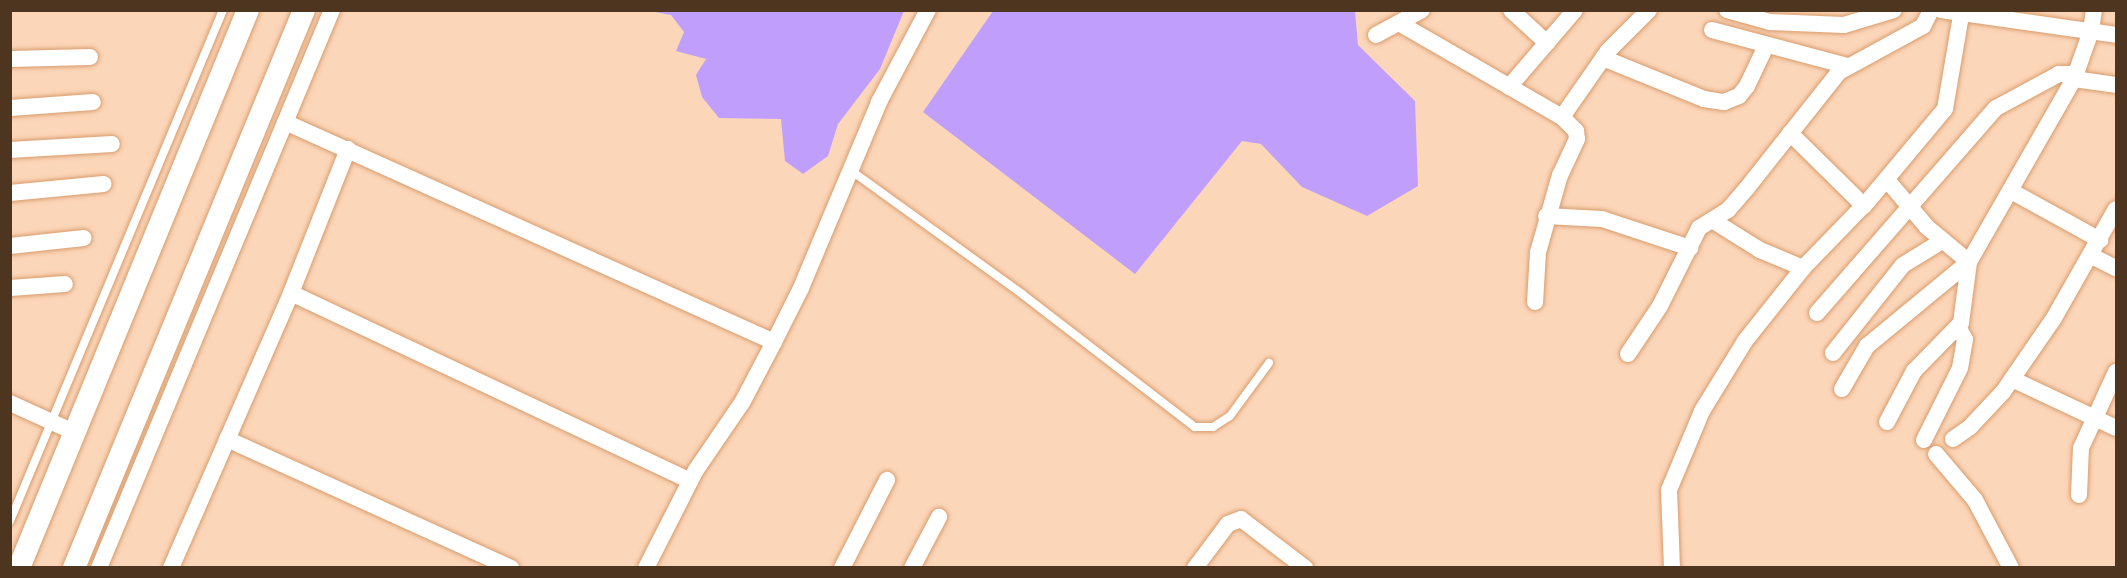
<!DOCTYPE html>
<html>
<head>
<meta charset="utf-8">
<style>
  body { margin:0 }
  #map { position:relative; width:2127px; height:578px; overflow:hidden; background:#fcd6b9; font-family:Jost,sans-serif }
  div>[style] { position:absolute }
  .water>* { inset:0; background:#c09ffc }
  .roads { filter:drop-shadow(0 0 2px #d89c6c) drop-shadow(0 0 2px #d89c6c) }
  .lane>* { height:8px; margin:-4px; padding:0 4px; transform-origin:4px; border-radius:4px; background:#fff }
  .street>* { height:16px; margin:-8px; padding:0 8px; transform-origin:8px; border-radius:8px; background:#fff }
  .secondary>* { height:22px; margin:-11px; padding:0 11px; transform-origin:11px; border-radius:11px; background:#fff }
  span { translate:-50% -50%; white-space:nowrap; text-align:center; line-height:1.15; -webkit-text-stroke:6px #fff; paint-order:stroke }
  .frame { position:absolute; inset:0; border:12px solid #4d3520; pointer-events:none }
</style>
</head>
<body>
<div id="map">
  <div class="water">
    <i style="clip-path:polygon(649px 11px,649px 10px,904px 11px,880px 69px,838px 124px,828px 156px,803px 174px,785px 161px,781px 119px,719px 118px,702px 97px,696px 75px,706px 59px,676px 51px,684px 32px,671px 15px)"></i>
    <i style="clip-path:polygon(993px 11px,1355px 11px,1358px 45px,1415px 101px,1418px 186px,1367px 216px,1302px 187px,1261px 144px,1242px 141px,1135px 274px,923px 112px)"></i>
  </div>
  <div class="roads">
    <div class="lane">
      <i style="left:849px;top:169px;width:213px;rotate:35.8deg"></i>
      <i style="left:1022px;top:294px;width:218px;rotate:37.6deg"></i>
      <i style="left:1195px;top:427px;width:18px"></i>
      <i style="left:1213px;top:427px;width:20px;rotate:-33deg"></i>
      <i style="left:1230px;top:416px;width:66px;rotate:-53.7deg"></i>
      <i style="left:10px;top:521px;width:554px;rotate:-67.37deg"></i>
    </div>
    <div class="street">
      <i style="left:1511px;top:10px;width:49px;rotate:42.5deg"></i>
      <i style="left:1727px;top:10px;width:45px;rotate:15.6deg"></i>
      <i style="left:1770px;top:22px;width:74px;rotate:2.3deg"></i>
      <i style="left:1844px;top:25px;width:52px;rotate:-16.7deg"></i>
      <i style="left:1941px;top:10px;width:177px;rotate:8.1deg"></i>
      <i style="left:1399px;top:23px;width:188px;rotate:30deg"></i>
      <i style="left:1562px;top:117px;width:20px;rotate:45deg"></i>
      <i style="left:1576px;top:131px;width:8px;rotate:83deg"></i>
      <i style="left:1577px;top:139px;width:40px;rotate:115deg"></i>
      <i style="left:1560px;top:175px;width:80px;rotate:105.9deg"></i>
      <i style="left:1538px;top:252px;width:50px;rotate:93.4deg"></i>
      <i style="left:1712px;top:30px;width:140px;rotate:14.9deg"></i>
      <i style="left:1376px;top:35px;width:52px;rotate:-28.5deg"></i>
      <i style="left:1603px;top:58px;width:109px;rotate:22.1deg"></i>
      <i style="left:1704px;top:99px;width:20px;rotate:9deg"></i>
      <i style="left:1724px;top:102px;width:16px;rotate:-22deg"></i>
      <i style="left:1739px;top:96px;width:13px;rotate:-51deg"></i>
      <i style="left:1747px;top:86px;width:44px;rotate:-64.6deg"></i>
      <i style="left:10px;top:59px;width:80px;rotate:-1.4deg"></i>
      <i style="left:2074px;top:79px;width:42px;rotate:8.1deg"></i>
      <i style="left:1509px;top:87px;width:101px;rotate:-49.4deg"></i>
      <i style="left:10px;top:108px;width:83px;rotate:-4.1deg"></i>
      <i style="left:1562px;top:117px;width:80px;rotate:-55.1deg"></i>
      <i style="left:1608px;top:51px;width:58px;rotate:-45deg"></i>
      <i style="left:285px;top:122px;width:536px;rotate:24.22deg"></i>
      <i style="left:1790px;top:133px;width:104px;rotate:44.6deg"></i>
      <i style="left:10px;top:150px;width:102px;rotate:-3.4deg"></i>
      <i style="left:2011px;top:191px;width:102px;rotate:28.8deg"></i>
      <i style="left:10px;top:193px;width:94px;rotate:-5.5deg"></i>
      <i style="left:1546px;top:216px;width:56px;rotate:3.1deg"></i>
      <i style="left:1602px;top:219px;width:93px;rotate:18.2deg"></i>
      <i style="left:1712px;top:220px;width:57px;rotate:32deg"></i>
      <i style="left:1760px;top:250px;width:47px;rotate:22.7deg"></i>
      <i style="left:10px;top:246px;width:74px;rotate:-6.2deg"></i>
      <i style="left:2092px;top:256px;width:27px;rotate:27deg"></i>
      <i style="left:10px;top:288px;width:55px;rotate:-4.2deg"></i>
      <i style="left:291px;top:293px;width:441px;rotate:25.2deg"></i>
      <i style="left:1817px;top:313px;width:272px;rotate:-48.9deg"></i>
      <i style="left:1996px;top:108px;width:72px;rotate:-28.4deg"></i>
      <i style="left:2059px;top:74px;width:16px"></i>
      <i style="left:1833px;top:353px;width:112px;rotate:-51.5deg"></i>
      <i style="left:1903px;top:265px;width:46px;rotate:-31.6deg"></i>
      <i style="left:1628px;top:354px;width:58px;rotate:-56.3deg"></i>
      <i style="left:1660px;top:306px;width:87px;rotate:-63.4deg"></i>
      <i style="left:1699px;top:228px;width:34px;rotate:-32deg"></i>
      <i style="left:1728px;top:210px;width:29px;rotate:-49deg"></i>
      <i style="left:1747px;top:188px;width:148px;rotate:-51.6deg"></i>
      <i style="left:1839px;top:72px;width:96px;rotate:-28.7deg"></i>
      <i style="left:1923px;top:26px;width:18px;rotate:-63deg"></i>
      <i style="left:2012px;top:379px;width:115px;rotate:25.2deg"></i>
      <i style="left:1842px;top:389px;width:50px;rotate:-59.8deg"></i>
      <i style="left:1867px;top:346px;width:132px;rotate:-39.5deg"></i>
      <i style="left:1969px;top:262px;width:55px;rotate:-140.2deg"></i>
      <i style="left:1927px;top:227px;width:62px;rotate:-130.4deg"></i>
      <i style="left:10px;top:403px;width:70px;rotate:24.4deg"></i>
      <i style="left:1887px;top:422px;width:58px;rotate:-62.1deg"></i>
      <i style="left:1914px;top:371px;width:67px;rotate:-45.6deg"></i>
      <i style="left:1961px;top:323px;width:62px;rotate:-82.5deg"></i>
      <i style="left:1969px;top:262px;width:211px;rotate:-60.2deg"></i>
      <i style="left:2074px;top:79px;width:51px;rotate:-70.5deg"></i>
      <i style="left:2091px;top:31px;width:21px;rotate:-82deg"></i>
      <i style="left:227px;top:439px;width:312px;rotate:24.4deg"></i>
      <i style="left:1953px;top:439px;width:21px;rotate:-35deg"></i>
      <i style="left:1970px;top:427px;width:48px;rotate:-46.7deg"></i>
      <i style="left:2003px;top:392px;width:90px;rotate:-55.4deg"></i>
      <i style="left:2054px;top:318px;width:125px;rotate:-60.4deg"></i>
      <i style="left:1924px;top:440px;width:80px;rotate:-63.4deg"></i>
      <i style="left:1960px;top:368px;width:29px;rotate:-80deg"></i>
      <i style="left:1965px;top:339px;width:14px;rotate:-120deg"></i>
      <i style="left:1936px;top:454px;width:60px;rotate:49.7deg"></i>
      <i style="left:1975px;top:500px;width:77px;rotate:62.1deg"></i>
      <i style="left:2079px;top:495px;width:47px;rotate:-87.6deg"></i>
      <i style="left:2081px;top:448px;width:84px;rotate:-65.3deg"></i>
      <i style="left:99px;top:568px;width:605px;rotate:-67.34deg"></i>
      <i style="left:171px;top:568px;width:300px;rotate:-66.4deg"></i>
      <i style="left:291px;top:293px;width:155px;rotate:-68.4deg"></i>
      <i style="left:646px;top:568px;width:110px;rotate:-63deg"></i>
      <i style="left:696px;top:470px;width:83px;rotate:-55.7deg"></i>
      <i style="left:743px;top:401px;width:67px;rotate:-62.3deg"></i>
      <i style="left:774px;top:342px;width:60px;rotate:-63.4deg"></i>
      <i style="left:801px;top:288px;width:202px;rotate:-67.2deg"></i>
      <i style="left:879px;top:102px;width:104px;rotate:-62deg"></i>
      <i style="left:842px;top:568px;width:99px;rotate:-62.9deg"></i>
      <i style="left:912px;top:568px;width:58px;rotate:-62.1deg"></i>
      <i style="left:1195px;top:568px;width:55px;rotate:-53.1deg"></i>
      <i style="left:1228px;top:524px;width:14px;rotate:-21deg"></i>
      <i style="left:1241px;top:519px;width:81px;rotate:37.4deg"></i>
      <i style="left:1672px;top:568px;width:78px;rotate:-92.2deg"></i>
      <i style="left:1669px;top:490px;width:86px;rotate:-67.3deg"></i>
      <i style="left:1702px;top:411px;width:82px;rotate:-58.4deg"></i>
      <i style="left:1745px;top:341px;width:93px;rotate:-51.5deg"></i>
      <i style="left:1803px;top:268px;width:93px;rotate:-45.9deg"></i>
      <i style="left:1868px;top:201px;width:120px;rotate:-50.1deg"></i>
      <i style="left:1945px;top:109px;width:100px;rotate:-80.3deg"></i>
    </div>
    <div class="secondary">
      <i style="left:19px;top:568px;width:603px;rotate:-67.69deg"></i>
      <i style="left:74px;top:568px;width:604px;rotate:-67.6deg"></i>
    </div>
  </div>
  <div class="frame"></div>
</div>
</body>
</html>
